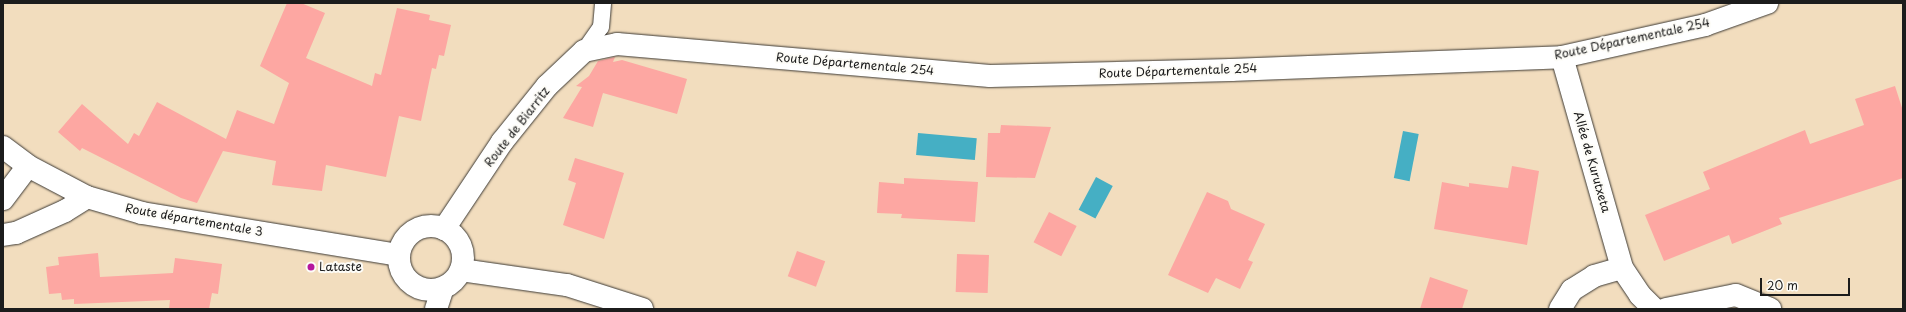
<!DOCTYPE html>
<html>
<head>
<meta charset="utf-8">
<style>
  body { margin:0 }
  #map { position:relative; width:1906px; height:312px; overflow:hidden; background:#f2ddbe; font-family:"Playpen Sans",sans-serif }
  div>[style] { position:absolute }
  .water>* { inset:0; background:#45afc4; transform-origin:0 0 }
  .building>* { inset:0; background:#fda7a2; transform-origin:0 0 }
  .roads { filter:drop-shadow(0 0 1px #3c3934) drop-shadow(0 0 1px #3c3934) }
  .lane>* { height:16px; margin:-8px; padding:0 8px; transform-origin:8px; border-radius:8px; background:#fff }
  .street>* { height:22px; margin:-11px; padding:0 11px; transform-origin:11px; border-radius:11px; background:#fff }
  .secondary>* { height:22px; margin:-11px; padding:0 11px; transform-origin:11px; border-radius:11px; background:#fff }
  .secondary>.ring { margin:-11px; padding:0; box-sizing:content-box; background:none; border:22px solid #fff; border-radius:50% }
  .dots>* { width:11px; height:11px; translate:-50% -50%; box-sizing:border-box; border:2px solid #fdfcf7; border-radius:50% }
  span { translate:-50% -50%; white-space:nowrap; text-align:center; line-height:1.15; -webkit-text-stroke:4px #fdfcf7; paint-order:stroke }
  .street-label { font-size:12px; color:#1c1c1c }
  .poi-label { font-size:12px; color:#1c1c1c }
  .left { translate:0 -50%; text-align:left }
  .frame { position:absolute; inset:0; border:4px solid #1c1c1c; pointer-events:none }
  .scale { position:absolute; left:1760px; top:278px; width:90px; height:18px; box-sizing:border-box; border:2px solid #1c1c1c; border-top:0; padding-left:5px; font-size:12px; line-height:14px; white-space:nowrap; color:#1c1c1c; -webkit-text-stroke:3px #fdfcf7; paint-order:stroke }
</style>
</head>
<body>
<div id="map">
  <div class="water">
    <i style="left:1403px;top:131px;width:16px;height:48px;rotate:11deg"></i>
    <i style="left:918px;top:133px;width:59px;height:22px;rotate:5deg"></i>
    <i style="left:1096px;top:177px;width:19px;height:37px;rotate:28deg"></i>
  </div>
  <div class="building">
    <i style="clip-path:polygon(287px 3px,301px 3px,325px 13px,306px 58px,372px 86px,375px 73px,381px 75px,397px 8px,430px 15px,429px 20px,451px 25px,444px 56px,439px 55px,436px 69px,432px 68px,421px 121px,399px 116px,386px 177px,326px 165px,322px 191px,272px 185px,276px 161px,223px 151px,197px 203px,181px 198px,82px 148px,80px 151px,58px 132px,82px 104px,128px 144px,134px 133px,139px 136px,157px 102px,226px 139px,237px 110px,274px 124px,289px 83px,260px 66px)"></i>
    <i style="clip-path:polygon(615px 57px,613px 62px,622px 60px,687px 79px,677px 114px,603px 93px,593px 127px,563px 118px,582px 87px,576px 86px,589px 76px,598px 61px)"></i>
    <i style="clip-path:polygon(1895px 86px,1903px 111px,1903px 178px,1779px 218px,1782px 224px,1732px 244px,1729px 235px,1664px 261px,1645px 215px,1710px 189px,1703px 172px,1805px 130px,1810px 144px,1864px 125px,1855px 99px)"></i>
    <i style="clip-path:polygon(1001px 125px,1051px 127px,1035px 178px,986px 177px,988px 133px,1000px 133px)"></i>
    <i style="clip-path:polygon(575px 158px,624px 173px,604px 239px,563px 225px,576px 183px,568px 180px)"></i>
    <i style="clip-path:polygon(1512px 166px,1539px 171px,1527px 245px,1434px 229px,1442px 182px,1469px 187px,1469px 183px,1508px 188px)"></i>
    <i style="clip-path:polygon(904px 178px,978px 182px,975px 222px,901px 218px,902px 214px,877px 213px,879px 182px,904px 184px)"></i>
    <i style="clip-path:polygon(1207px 192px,1228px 201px,1231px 209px,1265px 224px,1248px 260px,1253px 262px,1240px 289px,1216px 278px,1208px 293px,1168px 275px)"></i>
    <i style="left:1049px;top:212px;width:31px;height:34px;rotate:27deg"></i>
    <i style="left:797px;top:251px;width:30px;height:27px;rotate:20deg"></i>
    <i style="clip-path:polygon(98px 253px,100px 277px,173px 273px,175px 258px,222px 264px,218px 294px,212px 293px,209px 309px,169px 309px,170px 300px,74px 304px,74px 299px,62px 300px,61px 293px,49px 294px,46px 267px,59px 265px,58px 257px)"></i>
    <i style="left:957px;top:254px;width:32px;height:38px;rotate:2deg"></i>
    <i style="clip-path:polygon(1430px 277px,1468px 290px,1462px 309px,1420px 309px)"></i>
  </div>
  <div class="roads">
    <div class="lane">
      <i style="left:584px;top:51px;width:29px;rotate:-55deg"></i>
      <i style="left:601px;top:27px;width:24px;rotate:-85deg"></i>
    </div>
    <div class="street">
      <i style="left:1562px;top:57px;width:219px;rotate:74.1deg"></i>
      <i style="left:1622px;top:268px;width:32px;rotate:56deg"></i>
      <i style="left:1640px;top:295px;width:20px;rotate:45deg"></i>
      <i style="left:436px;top:309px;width:22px;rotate:-72deg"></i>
      <i style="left:1560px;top:309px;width:22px;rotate:-58deg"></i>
      <i style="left:1572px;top:290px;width:26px;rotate:-32deg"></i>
      <i style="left:1594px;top:276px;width:29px;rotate:-16deg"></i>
      <i style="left:1666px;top:309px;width:71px;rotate:-11.3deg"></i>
      <i style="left:1736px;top:295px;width:37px;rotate:22deg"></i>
    </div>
    <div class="secondary">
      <i style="left:3px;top:147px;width:31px;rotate:37deg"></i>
      <i style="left:28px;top:166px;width:67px;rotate:27.7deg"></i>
      <i style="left:87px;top:197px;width:57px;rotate:16.2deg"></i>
      <i style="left:142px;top:213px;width:260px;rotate:9.3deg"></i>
      <i style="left:3px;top:199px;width:41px;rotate:-52.9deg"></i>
      <i class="ring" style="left:399px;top:226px;width:42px;height:42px"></i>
      <i style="left:444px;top:229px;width:105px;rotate:-56.3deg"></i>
      <i style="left:502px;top:142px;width:72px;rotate:-51.2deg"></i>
      <i style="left:547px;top:86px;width:51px;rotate:-43.4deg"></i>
      <i style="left:584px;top:51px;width:34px;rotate:-12deg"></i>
      <i style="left:617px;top:44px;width:374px;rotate:4.9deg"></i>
      <i style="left:990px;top:76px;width:241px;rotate:-1.4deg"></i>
      <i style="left:1231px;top:70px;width:331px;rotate:-2.2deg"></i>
      <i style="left:1562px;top:57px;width:147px;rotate:-12.6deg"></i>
      <i style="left:1705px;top:25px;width:66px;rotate:-19.5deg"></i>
      <i style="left:3px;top:235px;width:13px;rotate:-9deg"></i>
      <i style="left:16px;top:233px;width:54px;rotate:-24.2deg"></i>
      <i style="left:65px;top:211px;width:26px;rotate:-32deg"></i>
      <i style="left:461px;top:270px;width:107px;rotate:8.1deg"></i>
      <i style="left:567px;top:285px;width:79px;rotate:17.7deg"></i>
    </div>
  </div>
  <div class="dots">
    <i style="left:311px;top:267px;background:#b5179e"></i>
  </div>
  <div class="street-label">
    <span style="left:1632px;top:39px;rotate:-12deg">Route Départementale 254</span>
    <span style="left:855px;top:64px;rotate:5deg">Route Départementale 254</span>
    <span style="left:1178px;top:71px;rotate:-2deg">Route Départementale 254</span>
    <span style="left:517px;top:127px;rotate:-52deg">Route de Biarritz</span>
    <span style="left:1592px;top:162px;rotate:74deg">Allée de Kurutxeta</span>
    <span style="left:194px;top:220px;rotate:10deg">Route départementale 3</span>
  </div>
  <div class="poi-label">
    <span class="left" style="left:319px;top:267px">Lataste</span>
  </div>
  <div class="frame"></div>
  <div class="scale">20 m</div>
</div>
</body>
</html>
